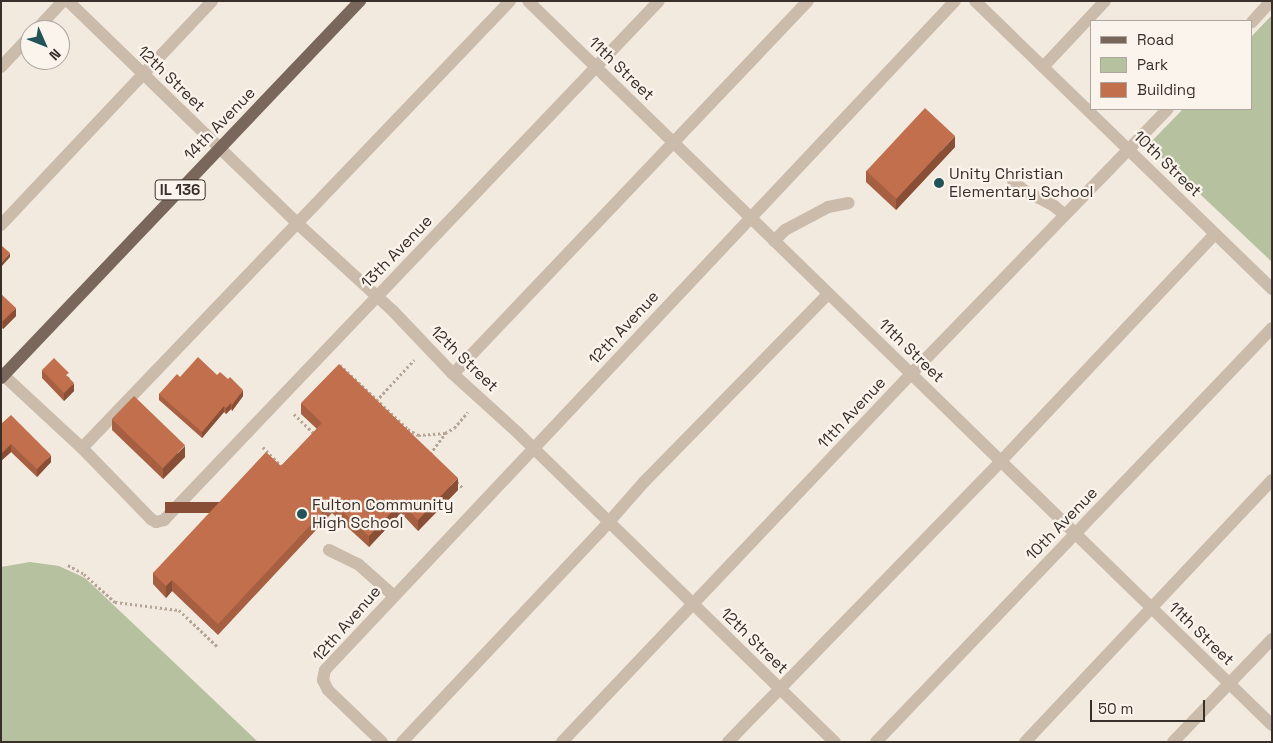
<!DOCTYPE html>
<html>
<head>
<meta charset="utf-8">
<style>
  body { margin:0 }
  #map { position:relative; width:1273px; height:743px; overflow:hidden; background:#f2eadf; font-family:"Space Grotesk",sans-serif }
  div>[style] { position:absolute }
  .green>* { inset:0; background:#b5c19f }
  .path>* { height:2.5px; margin-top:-1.25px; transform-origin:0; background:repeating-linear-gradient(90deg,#b6a595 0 2.5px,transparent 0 5px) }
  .minor>* { height:12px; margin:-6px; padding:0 6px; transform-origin:6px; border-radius:6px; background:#cbbbab }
  .major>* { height:12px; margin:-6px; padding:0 6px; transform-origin:6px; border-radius:6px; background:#7a675c }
  .wall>* { inset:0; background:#a75f42 }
  .shaded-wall>* { inset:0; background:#884e36; transform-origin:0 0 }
  .building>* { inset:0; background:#c26f4d; transform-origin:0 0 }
  .dots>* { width:14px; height:14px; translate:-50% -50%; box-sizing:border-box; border:2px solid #faf4ec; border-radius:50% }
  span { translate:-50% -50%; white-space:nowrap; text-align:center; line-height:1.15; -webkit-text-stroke:4.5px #faf4ec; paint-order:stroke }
  .shield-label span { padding:1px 4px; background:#faf4ec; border:1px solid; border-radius:4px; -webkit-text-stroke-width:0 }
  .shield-label { font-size:15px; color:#392f2a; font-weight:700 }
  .street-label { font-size:16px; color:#392f2a }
  .poi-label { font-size:16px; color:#392f2a }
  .left { translate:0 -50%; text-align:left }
  .frame { position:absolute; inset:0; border:2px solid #392f2a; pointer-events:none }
  .legend { position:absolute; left:1090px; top:20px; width:162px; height:90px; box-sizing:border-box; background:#faf4ec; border:1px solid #ada59e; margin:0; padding:6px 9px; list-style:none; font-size:15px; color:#392f2a }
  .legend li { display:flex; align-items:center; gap:10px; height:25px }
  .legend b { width:25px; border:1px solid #ada59e }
  .north { position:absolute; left:20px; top:20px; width:50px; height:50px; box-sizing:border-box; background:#faf4ec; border:1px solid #ada59e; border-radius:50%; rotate:134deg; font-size:14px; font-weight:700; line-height:20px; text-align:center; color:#392f2a }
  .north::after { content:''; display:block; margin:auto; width:18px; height:22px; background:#215359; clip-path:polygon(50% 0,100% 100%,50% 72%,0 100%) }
  .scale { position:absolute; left:1090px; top:700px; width:115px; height:22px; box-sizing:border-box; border:2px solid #392f2a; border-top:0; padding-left:6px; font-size:15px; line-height:18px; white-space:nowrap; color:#392f2a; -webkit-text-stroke:4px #faf4ec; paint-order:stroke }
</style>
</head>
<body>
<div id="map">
  <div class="green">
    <i style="clip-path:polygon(1272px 15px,1272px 262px,1148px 145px,1183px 109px,1252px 109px,1252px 36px)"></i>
    <i style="clip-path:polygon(30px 562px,59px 566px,85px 578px,258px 742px,1px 742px,1px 567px)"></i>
  </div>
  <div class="path">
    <i style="left:340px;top:365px;width:93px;rotate:43.3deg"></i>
    <i style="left:408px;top:429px;width:12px;rotate:31deg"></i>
    <i style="left:418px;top:435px;width:27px;rotate:-4deg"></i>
    <i style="left:445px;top:433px;width:10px;rotate:-29deg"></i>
    <i style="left:454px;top:428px;width:21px;rotate:-49deg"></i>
    <i style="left:376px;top:401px;width:56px;rotate:-47.2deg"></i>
    <i style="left:294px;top:414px;width:29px;rotate:44deg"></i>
    <i style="left:263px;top:447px;width:28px;rotate:46deg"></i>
    <i style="left:430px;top:454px;width:26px;rotate:-54deg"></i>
    <i style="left:457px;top:482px;width:10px;rotate:45deg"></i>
    <i style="left:68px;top:565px;width:18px;rotate:29deg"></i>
    <i style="left:84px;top:574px;width:42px;rotate:42.1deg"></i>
    <i style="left:115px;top:602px;width:64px;rotate:7.1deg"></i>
    <i style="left:179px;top:610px;width:54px;rotate:43.5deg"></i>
  </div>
  <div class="minor">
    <i style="left:68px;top:1px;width:320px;rotate:44.1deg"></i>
    <i style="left:298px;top:224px;width:129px;rotate:42.5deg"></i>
    <i style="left:393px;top:311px;width:87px;rotate:46.4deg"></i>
    <i style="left:453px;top:374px;width:88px;rotate:42.2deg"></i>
    <i style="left:518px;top:433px;width:443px;rotate:44.3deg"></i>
    <i style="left:528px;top:1px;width:1038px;rotate:44.22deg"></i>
    <i style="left:975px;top:1px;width:414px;rotate:44.1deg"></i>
    <i style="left:1252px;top:22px;width:28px;rotate:-48deg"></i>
    <i style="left:36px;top:30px;width:40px;rotate:-47deg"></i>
    <i style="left:1044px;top:66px;width:89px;rotate:-46.8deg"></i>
    <i style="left:1px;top:67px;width:42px;rotate:-46.9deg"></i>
    <i style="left:1013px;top:181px;width:16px;rotate:40deg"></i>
    <i style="left:1025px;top:191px;width:33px;rotate:27deg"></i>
    <i style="left:1054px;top:206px;width:14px;rotate:39deg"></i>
    <i style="left:1px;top:225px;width:308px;rotate:-46.7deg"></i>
    <i style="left:774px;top:241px;width:16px;rotate:-45deg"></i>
    <i style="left:785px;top:230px;width:49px;rotate:-28.1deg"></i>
    <i style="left:828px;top:207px;width:21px;rotate:-11deg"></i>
    <i style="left:1px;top:373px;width:110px;rotate:42.8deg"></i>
    <i style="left:82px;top:448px;width:99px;rotate:45.8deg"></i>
    <i style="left:151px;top:519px;width:6px;rotate:31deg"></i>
    <i style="left:156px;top:522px;width:8px;rotate:-14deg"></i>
    <i style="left:164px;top:520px;width:717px;rotate:-46.36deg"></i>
    <i style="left:453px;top:374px;width:515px;rotate:-46.42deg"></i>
    <i style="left:82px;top:448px;width:619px;rotate:-46.24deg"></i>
    <i style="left:329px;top:550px;width:32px;rotate:26deg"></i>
    <i style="left:358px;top:564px;width:47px;rotate:41.5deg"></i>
    <i style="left:382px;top:742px;width:75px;rotate:-136.1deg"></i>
    <i style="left:328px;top:690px;width:11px;rotate:-117deg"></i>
    <i style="left:323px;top:680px;width:10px;rotate:-79deg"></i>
    <i style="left:325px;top:670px;width:919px;rotate:-46.72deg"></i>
    <i style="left:402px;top:742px;width:289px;rotate:-46.7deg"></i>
    <i style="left:600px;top:532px;width:67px;rotate:-48.7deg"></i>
    <i style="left:644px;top:482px;width:263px;rotate:-45.6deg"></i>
    <i style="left:562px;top:742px;width:507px;rotate:-46.52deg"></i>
    <i style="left:911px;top:374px;width:369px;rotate:-45.9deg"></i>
    <i style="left:728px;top:742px;width:392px;rotate:-45.8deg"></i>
    <i style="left:1001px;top:461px;width:312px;rotate:-46.7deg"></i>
    <i style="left:876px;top:742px;width:573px;rotate:-46.27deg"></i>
    <i style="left:1025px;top:742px;width:360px;rotate:-46.7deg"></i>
    <i style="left:1173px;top:742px;width:143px;rotate:-46.1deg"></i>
  </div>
  <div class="major">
    <i style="left:1px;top:378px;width:521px;rotate:-46.4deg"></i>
  </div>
  <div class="wall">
    <i style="clip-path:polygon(955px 147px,896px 210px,866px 182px,866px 171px)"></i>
    <i style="clip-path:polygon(1px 294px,16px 316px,3px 329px,1px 327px)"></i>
    <i style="clip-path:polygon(42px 370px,69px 377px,74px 391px,64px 401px,42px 378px)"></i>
    <i style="clip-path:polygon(217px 375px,243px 396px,232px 411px,231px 409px,226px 414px,224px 412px,202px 438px,159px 400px,159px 394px,180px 377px)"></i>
    <i style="clip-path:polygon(301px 403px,458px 490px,418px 531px,401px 513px,369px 547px,332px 513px,218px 635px,172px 591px,166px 598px,153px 584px,153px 573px,281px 466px,317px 429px,301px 414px)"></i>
    <i style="clip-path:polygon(112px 419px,185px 457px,163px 479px,112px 430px)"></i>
    <i style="clip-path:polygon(1px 424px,51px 462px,37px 477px,11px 452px,1px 461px)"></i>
  </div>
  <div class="shaded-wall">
    <i style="clip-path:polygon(955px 136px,955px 147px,896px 210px,896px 199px)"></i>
    <i style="clip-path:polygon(10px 253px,10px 257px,1px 267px,1px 263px)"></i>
    <i style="clip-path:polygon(16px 308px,16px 316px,3px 329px,3px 321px)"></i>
    <i style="clip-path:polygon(74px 383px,74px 391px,64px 401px,64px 393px)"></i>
    <i style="clip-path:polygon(243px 390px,243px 396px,232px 411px,232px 405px)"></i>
    <i style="clip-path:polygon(231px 403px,231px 409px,226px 414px,226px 408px)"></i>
    <i style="clip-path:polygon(224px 406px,224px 412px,202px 438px,202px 432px)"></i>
    <i style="clip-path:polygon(11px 444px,11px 452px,1px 461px,1px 454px)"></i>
    <i style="clip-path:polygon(185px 446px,185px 457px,163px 479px,163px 468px)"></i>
    <i style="clip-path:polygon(51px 455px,51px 462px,37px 477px,37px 469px)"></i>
    <i style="clip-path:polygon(458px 478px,458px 490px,418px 531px,418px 520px)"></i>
    <i style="left:332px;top:502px;width:11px;height:167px;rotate:90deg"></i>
    <i style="clip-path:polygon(401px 502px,401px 513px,369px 547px,369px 536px)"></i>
    <i style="clip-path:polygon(172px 580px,172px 591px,166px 598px,166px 586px)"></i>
  </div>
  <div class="building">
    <i style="left:925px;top:108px;width:41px;height:86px;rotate:43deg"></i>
    <i style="clip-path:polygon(1px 245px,10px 253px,1px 263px)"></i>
    <i style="clip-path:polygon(1px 294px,16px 308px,3px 321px,1px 320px)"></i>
    <i style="clip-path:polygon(198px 357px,217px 375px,220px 372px,228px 379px,230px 377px,243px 390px,232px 405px,231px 403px,226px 408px,224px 406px,202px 432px,159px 394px,177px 374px,180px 377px)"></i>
    <i style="clip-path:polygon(54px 358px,69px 373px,66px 375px,74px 383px,64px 393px,42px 370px)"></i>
    <i style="clip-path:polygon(339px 364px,458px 478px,418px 520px,401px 502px,369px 536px,332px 502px,218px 624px,172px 580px,166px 586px,153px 573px,266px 452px,281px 466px,322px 423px,301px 403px)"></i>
    <i style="left:134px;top:396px;width:71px;height:32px;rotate:44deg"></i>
    <i style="clip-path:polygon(11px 415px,51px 455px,37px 469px,11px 444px,1px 454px,1px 424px)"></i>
  </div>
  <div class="dots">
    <i style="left:939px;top:183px;background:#215359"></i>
    <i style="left:302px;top:514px;background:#215359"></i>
  </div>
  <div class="shield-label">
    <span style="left:180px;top:190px">IL 136</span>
  </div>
  <div class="street-label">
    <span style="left:621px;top:69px;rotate:44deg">11th Street</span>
    <span style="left:171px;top:79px;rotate:44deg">12th Street</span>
    <span style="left:220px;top:124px;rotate:-46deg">14th Avenue</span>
    <span style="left:1167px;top:164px;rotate:44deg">10th Street</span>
    <span style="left:397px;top:252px;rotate:-46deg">13th Avenue</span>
    <span style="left:624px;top:328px;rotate:-47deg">12th Avenue</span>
    <span style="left:911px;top:351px;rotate:44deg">11th Street</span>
    <span style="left:464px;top:359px;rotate:44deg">12th Street</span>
    <span style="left:852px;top:413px;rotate:-47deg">11th Avenue</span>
    <span style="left:1062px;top:524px;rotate:-46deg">10th Avenue</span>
    <span style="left:347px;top:624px;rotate:-49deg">12th Avenue</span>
    <span style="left:1201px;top:634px;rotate:44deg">11th Street</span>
    <span style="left:754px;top:641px;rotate:44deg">12th Street</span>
  </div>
  <div class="poi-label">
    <span class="left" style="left:949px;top:183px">Unity Christian<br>Elementary School</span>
    <span class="left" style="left:312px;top:514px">Fulton Community<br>High School</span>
  </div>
  <div class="frame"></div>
  <ul class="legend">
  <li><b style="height:6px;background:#7a675c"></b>Road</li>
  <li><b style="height:14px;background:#b5c19f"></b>Park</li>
  <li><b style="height:14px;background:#c26f4d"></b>Building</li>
  </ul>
  <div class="north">N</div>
  <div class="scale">50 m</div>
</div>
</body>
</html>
